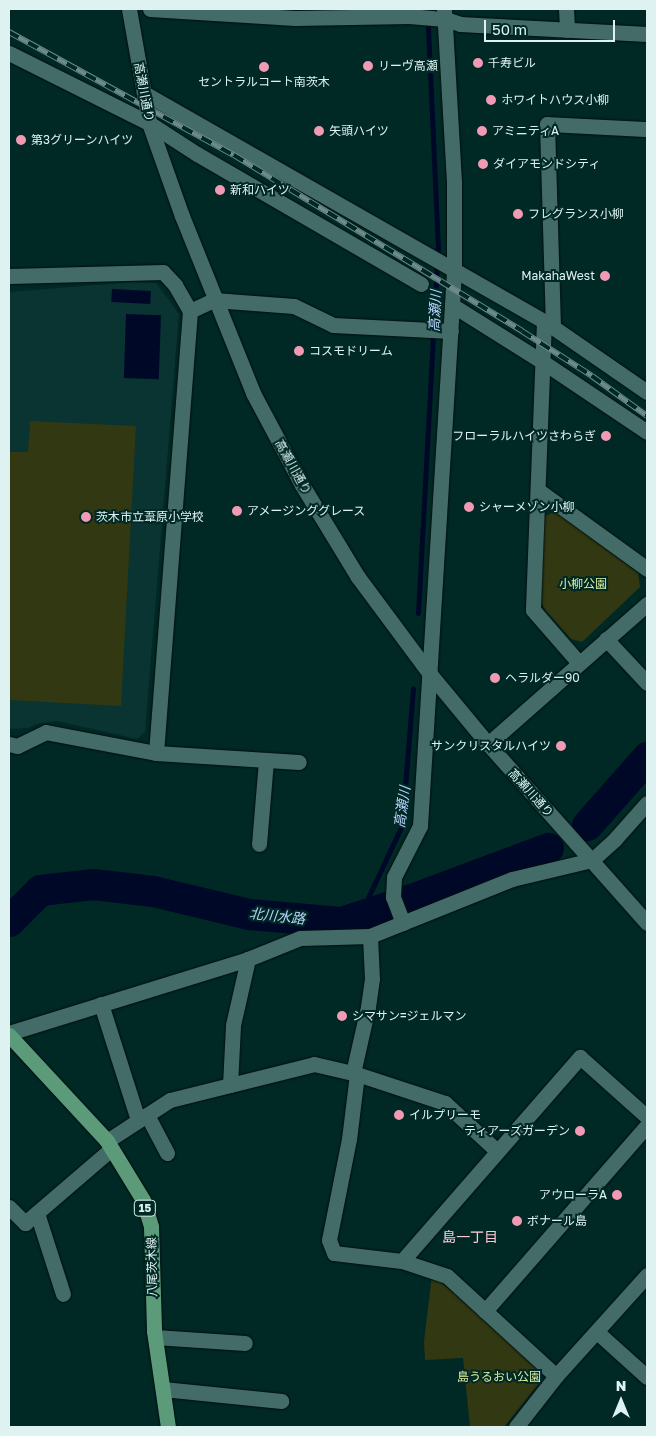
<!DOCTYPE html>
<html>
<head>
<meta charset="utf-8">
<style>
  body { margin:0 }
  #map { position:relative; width:656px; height:1436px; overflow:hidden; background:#002926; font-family:"Golos Text","Noto Sans JP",sans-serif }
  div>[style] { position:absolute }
  .built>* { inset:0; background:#093431 }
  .green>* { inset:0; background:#313812 }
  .water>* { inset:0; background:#000828; transform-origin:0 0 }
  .stream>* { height:5px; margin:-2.5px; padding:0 2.5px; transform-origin:2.5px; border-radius:2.5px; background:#000828 }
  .river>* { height:31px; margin:-15.5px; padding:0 15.5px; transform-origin:15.5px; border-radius:15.5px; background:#000828 }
  .roads { filter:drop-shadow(0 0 1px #000f0e) drop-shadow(0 0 1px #000f0e) }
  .minor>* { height:15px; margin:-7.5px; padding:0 7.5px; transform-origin:7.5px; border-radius:7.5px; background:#436c68 }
  .major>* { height:15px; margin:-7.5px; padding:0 7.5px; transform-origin:7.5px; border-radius:7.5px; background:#5b9b79 }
  .rail>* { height:5.5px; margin-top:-2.75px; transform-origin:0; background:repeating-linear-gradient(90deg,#002926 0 11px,#6b8a88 0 22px); box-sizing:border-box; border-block:1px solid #6b8a88 }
  .dots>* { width:14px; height:14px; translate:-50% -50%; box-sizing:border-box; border:2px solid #002926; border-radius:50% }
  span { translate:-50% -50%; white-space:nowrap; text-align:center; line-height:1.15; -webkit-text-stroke:4px #002926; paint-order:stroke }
  .shield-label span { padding:1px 4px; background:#002926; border:1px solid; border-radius:4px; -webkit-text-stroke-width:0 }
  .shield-label { font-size:11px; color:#def3f1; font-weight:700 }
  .poi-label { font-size:12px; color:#def3f1 }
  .left { translate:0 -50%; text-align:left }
  .right { translate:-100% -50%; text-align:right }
  .street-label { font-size:12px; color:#def3f1 }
  .park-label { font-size:12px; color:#ddefa0 }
  .water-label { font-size:14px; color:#b8d4fa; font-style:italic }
  .neighbourhood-label { font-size:14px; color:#fcc9d7 }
  .frame { position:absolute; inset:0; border:10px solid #def3f1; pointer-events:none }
  .north { position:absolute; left:596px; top:1376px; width:50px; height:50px; -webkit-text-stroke:4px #002926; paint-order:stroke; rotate:0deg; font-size:14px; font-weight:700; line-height:20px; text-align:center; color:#def3f1 }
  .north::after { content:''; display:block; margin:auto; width:18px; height:22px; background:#def3f1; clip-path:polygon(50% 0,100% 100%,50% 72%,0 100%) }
  .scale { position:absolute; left:484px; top:20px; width:131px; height:22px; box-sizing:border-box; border:2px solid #def3f1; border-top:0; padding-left:6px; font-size:15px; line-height:18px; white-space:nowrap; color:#def3f1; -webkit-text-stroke:4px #002926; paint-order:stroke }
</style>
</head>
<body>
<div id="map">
  <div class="built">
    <i style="clip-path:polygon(133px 282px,156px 283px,179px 314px,145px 732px,137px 739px,57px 721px,37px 724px,28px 728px,9px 729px,9px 292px)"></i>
  </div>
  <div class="green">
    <i style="clip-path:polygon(30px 421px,136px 426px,121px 706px,9px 700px,9px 452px,28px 452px)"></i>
    <i style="clip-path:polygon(556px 511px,638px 573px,640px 587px,582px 642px,571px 639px,546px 611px,541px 602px,543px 517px)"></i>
    <i style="clip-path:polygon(432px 1275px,541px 1367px,542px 1379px,504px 1427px,470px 1427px,463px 1358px,425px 1360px,424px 1341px)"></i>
  </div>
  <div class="water">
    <i style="left:112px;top:289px;width:39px;height:13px;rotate:3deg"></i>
    <i style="left:126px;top:314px;width:35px;height:64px;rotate:2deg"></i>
  </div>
  <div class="stream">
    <i style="left:418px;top:613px;width:366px;rotate:-86.9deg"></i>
    <i style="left:438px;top:248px;width:239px;rotate:-92.6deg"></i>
    <i style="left:359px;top:917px;width:102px;rotate:-64.9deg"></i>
    <i style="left:402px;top:825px;width:137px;rotate:-85.4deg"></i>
  </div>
  <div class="river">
    <i style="left:587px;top:825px;width:91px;rotate:-48.6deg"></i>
    <i style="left:9px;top:921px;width:44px;rotate:-45deg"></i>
    <i style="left:40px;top:890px;width:53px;rotate:-6.5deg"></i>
    <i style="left:93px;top:884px;width:60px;rotate:6.7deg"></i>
    <i style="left:153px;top:891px;width:99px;rotate:13.5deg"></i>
    <i style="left:249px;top:914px;width:92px;rotate:5deg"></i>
    <i style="left:341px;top:922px;width:77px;rotate:-18.2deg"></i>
    <i style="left:414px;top:898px;width:143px;rotate:-20.5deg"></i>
  </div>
  <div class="roads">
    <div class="minor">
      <i style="left:129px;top:9px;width:116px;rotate:80deg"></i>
      <i style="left:149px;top:123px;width:99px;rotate:70.5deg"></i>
      <i style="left:182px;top:216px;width:191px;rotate:68.1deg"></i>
      <i style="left:253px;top:393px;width:104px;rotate:62deg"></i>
      <i style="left:302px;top:485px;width:108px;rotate:58.7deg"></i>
      <i style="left:358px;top:577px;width:121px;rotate:53.4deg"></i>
      <i style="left:430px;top:674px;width:91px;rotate:50.4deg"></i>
      <i style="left:488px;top:744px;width:239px;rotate:48.4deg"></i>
      <i style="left:150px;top:9px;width:145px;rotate:3.6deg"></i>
      <i style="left:295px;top:18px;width:114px;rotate:-1deg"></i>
      <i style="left:409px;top:16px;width:36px;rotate:5deg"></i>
      <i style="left:445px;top:19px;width:16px;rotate:18deg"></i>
      <i style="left:460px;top:24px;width:187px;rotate:3.1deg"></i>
      <i style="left:566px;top:9px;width:21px;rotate:87deg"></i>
      <i style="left:9px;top:53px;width:157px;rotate:26.6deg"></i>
      <i style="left:149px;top:123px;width:57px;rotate:32.9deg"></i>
      <i style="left:197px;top:154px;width:259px;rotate:30.1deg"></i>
      <i style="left:144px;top:93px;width:460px;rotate:29.7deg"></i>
      <i style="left:544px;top:321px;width:125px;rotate:34.6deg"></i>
      <i style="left:9px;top:276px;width:154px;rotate:-1.5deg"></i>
      <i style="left:163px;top:272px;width:18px;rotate:47deg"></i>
      <i style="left:175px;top:285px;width:30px;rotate:60deg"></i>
      <i style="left:190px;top:311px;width:443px;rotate:94.4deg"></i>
      <i style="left:156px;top:753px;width:112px;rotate:-169.2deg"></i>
      <i style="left:46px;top:732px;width:32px;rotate:154deg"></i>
      <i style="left:17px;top:746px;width:8px;rotate:-166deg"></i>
      <i style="left:452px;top:305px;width:107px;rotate:32.1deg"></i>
      <i style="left:543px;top:362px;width:125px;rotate:33.9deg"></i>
      <i style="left:190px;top:311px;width:26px;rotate:-25deg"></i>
      <i style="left:214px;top:300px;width:80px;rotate:4.3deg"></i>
      <i style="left:294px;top:306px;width:43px;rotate:26deg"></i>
      <i style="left:333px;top:325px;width:118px;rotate:2.9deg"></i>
      <i style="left:544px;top:321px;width:289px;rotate:92.2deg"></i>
      <i style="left:533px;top:610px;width:70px;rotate:49deg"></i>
      <i style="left:553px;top:327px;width:203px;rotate:-91.7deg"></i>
      <i style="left:547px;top:124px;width:100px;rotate:2.9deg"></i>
      <i style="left:538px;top:490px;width:135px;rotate:35.9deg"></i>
      <i style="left:606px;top:639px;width:60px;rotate:47deg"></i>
      <i style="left:488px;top:744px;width:212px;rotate:-41.4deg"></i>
      <i style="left:156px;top:753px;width:143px;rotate:3.6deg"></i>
      <i style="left:259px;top:844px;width:84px;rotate:-85.2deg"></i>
      <i style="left:403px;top:923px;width:28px;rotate:-111deg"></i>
      <i style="left:393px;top:897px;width:20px;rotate:-87deg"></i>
      <i style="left:394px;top:877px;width:57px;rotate:-63deg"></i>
      <i style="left:420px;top:826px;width:556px;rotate:-86.49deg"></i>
      <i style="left:454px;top:271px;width:89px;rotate:-90deg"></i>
      <i style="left:454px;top:182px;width:173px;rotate:-93.3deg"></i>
      <i style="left:101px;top:1004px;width:122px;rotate:72.3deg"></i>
      <i style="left:9px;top:1033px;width:250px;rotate:-17.2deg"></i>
      <i style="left:248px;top:959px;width:56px;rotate:-22deg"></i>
      <i style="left:300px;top:938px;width:70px;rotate:-1.6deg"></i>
      <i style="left:370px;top:936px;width:153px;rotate:-21.9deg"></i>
      <i style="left:512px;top:879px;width:82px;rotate:-13.4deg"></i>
      <i style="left:592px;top:860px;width:31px;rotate:-42deg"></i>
      <i style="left:615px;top:839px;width:48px;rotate:-48.4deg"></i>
      <i style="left:353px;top:1073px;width:68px;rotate:-77.2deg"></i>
      <i style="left:368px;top:1007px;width:28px;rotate:-82deg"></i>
      <i style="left:372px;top:979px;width:43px;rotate:-92.7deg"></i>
      <i style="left:357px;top:1074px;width:65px;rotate:97deg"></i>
      <i style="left:349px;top:1139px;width:103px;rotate:101.2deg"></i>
      <i style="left:329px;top:1240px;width:14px;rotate:69deg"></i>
      <i style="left:334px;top:1253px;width:68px;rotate:6.7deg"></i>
      <i style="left:402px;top:1261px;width:47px;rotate:18.4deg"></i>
      <i style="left:447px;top:1276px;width:148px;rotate:42.5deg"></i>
      <i style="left:230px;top:1085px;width:60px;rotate:-87.1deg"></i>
      <i style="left:233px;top:1025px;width:68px;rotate:-77.2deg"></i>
      <i style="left:147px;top:1115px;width:43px;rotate:62.2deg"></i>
      <i style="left:107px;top:1141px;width:75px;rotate:-33.1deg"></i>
      <i style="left:170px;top:1100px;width:148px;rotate:-14deg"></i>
      <i style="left:314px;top:1064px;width:44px;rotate:13.1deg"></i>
      <i style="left:357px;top:1074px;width:93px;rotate:18.2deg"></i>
      <i style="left:445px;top:1103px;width:69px;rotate:42.7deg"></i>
      <i style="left:9px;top:1207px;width:23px;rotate:45deg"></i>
      <i style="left:25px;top:1223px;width:113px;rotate:-40.7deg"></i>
      <i style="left:37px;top:1213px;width:85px;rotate:72.2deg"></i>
      <i style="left:402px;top:1261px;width:271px;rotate:-48.9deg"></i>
      <i style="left:580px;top:1057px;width:90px;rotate:41.8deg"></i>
      <i style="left:485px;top:1311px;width:247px;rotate:-48.9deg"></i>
      <i style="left:597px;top:1332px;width:67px;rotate:42deg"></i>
      <i style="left:155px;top:1337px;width:90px;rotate:3.8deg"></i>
      <i style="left:163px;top:1389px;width:119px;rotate:5.8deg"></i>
      <i style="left:516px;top:1427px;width:65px;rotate:-51.9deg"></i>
      <i style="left:556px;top:1376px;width:136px;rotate:-48deg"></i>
    </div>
    <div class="major">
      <i style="left:9px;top:1035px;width:144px;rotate:47.2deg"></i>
      <i style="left:107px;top:1141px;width:69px;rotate:58.6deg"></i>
      <i style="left:143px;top:1200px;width:28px;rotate:73deg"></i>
      <i style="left:151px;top:1227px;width:104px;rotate:88.3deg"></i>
      <i style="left:154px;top:1331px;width:97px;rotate:81.7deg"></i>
    </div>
  </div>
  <div class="rail">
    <i style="left:9px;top:32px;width:256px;rotate:28.7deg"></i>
    <i style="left:234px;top:155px;width:338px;rotate:31.4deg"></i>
    <i style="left:522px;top:331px;width:83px;rotate:32.7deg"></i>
    <i style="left:592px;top:376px;width:68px;rotate:36deg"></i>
  </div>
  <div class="dots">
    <i style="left:478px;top:63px;background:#f09ab4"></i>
    <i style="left:368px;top:66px;background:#f09ab4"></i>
    <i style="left:264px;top:67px;background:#f09ab4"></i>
    <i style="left:491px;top:100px;background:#f09ab4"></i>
    <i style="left:319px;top:131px;background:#f09ab4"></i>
    <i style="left:482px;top:131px;background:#f09ab4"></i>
    <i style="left:21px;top:140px;background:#f09ab4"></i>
    <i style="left:483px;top:164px;background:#f09ab4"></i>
    <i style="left:220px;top:190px;background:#f09ab4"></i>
    <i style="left:518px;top:214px;background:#f09ab4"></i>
    <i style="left:605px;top:276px;background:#f09ab4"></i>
    <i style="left:299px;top:351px;background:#f09ab4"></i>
    <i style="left:606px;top:436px;background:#f09ab4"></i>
    <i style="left:469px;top:507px;background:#f09ab4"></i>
    <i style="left:237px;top:511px;background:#f09ab4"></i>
    <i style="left:86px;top:517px;background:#f09ab4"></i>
    <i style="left:495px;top:678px;background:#f09ab4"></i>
    <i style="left:561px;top:746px;background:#f09ab4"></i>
    <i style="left:342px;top:1016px;background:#f09ab4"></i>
    <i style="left:399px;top:1115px;background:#f09ab4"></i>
    <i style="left:580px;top:1131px;background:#f09ab4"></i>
    <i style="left:617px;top:1195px;background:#f09ab4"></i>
    <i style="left:517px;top:1221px;background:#f09ab4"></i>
  </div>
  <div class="shield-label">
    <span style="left:145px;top:1208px">15</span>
  </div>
  <div class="poi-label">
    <span class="left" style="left:488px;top:63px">千寿ビル</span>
    <span class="left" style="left:378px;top:66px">リーヴ高瀬</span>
    <span style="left:264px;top:82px">セントラルコート南茨木</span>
    <span class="left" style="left:501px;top:100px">ホワイトハウス小柳</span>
    <span class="left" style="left:329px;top:131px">矢頭ハイツ</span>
    <span class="left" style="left:492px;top:131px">アミニティA</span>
    <span class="left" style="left:31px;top:140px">第3グリーンハイツ</span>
    <span class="left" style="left:493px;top:164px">ダイアモンドシティ</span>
    <span class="left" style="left:230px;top:190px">新和ハイツ</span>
    <span class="left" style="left:528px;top:214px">フレグランス小柳</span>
    <span class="right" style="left:595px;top:276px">MakahaWest</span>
    <span class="left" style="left:309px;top:351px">コスモドリーム</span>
    <span class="right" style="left:596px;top:436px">フローラルハイツさわらぎ</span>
    <span class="left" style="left:479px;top:507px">シャーメゾン小柳</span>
    <span class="left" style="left:247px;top:511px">アメージンググレース</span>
    <span class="left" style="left:96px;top:517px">茨木市立葦原小学校</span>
    <span class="left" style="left:505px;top:678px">ヘラルダー90</span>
    <span class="right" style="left:551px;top:746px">サンクリスタルハイツ</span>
    <span class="left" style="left:352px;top:1016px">シマサン=ジェルマン</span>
    <span class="left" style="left:409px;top:1115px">イルプリーモ</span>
    <span class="right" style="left:570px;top:1131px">ティアーズガーデン</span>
    <span class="right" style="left:607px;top:1195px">アウローラA</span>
    <span class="left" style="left:527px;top:1221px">ボナール島</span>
  </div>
  <div class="street-label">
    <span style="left:144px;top:92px;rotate:79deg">高瀬川通り</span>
    <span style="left:293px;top:467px;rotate:61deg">高瀬川通り</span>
    <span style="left:531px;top:793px;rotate:48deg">高瀬川通り</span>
    <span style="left:152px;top:1267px;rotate:-91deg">八尾茨木線</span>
  </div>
  <div class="park-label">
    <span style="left:583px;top:584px">小柳公園</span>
    <span style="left:499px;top:1377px">島うるおい公園</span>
  </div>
  <div class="water-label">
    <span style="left:435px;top:311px;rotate:-87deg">高瀬川</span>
    <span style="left:402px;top:807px;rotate:-82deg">高瀬川</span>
    <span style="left:277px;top:916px;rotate:6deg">北川水路</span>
  </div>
  <div class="neighbourhood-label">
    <span style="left:470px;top:1237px">島一丁目</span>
  </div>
  <div class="frame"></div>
  <div class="north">N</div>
  <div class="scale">50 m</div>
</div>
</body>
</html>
